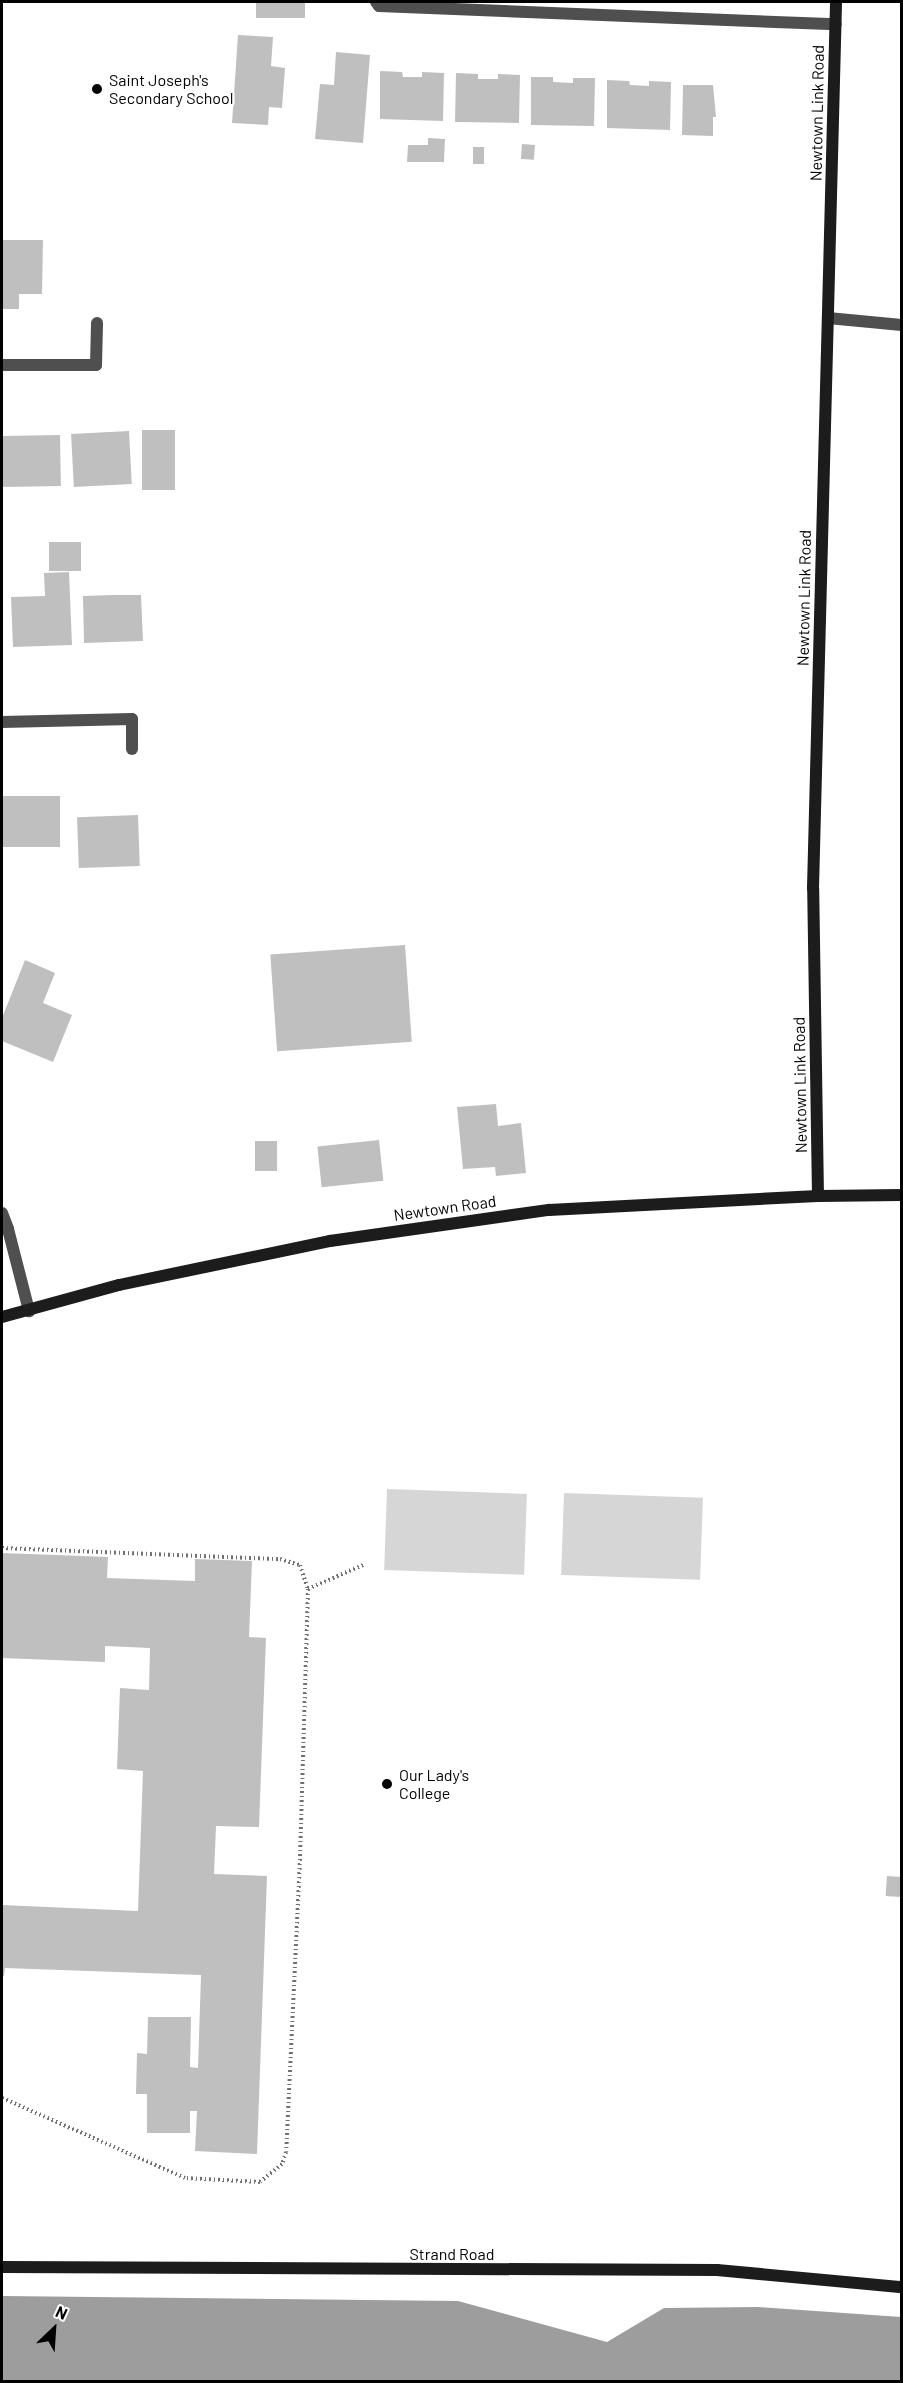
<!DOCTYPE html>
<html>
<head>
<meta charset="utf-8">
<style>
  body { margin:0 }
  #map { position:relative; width:903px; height:2383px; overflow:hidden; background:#fff; font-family:Barlow,sans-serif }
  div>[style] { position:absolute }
  .green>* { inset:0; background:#d6d6d6; transform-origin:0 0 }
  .water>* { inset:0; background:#9d9d9d }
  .building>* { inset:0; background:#bfbfbf; transform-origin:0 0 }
  .path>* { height:4px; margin-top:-2px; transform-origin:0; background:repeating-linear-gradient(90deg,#717171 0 1.5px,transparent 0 4.5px) }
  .lane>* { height:12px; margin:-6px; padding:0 6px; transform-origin:6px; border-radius:6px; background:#4f4f4f }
  .street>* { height:12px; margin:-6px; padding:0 6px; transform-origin:6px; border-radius:6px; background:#4f4f4f }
  .secondary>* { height:12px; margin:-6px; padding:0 6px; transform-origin:6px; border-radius:6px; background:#1c1c1c }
  .dots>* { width:16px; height:16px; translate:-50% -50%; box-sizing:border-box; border:3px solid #fff; border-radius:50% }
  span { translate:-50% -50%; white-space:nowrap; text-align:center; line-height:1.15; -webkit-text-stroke:4.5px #fff; paint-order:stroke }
  .poi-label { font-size:16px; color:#000 }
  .left { translate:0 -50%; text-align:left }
  .street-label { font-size:16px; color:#000 }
  .frame { position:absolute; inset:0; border:3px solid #000; pointer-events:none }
  .north { position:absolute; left:24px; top:2299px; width:60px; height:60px; -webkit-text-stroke:4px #fff; paint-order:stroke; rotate:25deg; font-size:16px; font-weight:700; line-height:24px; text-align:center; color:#000 }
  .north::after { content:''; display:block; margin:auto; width:21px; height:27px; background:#000; clip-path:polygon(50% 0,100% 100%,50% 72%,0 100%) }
</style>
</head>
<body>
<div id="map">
  <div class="green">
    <i style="left:387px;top:1489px;width:140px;height:81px;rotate:2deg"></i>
    <i style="left:564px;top:1493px;width:139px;height:82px;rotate:2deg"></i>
  </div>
  <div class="water">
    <i style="clip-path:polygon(2px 2296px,458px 2301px,607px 2342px,664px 2308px,758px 2307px,901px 2317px,901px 2381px,2px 2381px)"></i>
  </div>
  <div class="building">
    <i style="left:256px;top:2px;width:49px;height:16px"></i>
    <i style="clip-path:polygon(238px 35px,273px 37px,271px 66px,285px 68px,282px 108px,269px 107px,268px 125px,232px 123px)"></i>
    <i style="clip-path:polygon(336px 52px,370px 55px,363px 143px,315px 139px,320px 84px,334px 85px)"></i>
    <i style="clip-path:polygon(380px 71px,402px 72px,403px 77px,422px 77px,422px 72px,444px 73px,443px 121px,380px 119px)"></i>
    <i style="clip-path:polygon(456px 73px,478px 74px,478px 79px,498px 79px,498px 74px,520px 75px,519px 123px,455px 122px)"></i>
    <i style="clip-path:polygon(531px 77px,553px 77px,553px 82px,573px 83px,573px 78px,595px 78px,594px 126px,531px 125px)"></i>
    <i style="clip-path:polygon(607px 80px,629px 81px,630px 85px,649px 86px,649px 81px,671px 82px,670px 130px,607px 128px)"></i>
    <i style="clip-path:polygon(683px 85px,713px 85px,716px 117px,713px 117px,713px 136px,682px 135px)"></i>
    <i style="clip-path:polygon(428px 138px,445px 139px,444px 162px,407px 162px,408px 145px,428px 145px)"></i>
    <i style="left:522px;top:144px;width:13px;height:15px;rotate:4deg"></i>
    <i style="left:473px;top:147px;width:11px;height:17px"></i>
    <i style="clip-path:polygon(2px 240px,43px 240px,42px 294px,19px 294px,19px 309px,2px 309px)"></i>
    <i style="left:142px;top:430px;width:33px;height:60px"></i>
    <i style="left:129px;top:431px;width:53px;height:58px;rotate:87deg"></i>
    <i style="left:60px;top:435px;width:51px;height:58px;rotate:89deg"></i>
    <i style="left:49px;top:542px;width:32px;height:29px"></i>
    <i style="clip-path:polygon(69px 572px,72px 645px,13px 647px,11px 597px,45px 596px,44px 573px)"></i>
    <i style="clip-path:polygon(113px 595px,141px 595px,143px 641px,84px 643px,83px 596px)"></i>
    <i style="left:2px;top:796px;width:58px;height:51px"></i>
    <i style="left:138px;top:815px;width:51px;height:61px;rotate:88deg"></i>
    <i style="left:405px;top:945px;width:97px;height:135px;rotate:86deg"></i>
    <i style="clip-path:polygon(25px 960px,55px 973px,43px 1003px,72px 1015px,53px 1062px,2px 1041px,2px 1018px)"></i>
    <i style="clip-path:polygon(496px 1104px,498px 1126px,521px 1123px,526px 1173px,496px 1176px,495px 1167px,463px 1169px,457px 1107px)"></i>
    <i style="left:379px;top:1140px;width:41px;height:62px;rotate:84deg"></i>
    <i style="left:277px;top:1141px;width:30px;height:22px;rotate:90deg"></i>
    <i style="clip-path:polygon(2px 1553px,108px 1557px,107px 1578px,195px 1581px,195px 1559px,252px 1561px,249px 1637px,266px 1638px,259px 1827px,216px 1826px,214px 1874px,267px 1876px,257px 2154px,195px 2151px,197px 2111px,190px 2111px,190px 2133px,147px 2133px,147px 2094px,136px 2094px,137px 2053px,147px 2054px,148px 2017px,191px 2017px,190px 2067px,198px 2068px,201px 1975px,5px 1968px,4px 1976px,2px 1976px,2px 1905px,138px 1911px,143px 1771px,117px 1769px,120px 1688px,149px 1690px,150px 1648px,105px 1646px,105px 1662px,2px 1658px)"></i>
    <i style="left:887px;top:1876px;width:15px;height:20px;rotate:4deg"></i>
  </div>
  <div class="path">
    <i style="left:2px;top:1548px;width:278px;rotate:2.3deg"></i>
    <i style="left:280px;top:1559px;width:21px;rotate:17deg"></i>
    <i style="left:300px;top:1565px;width:25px;rotate:72deg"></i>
    <i style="left:308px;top:1589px;width:270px;rotate:91.7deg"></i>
    <i style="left:300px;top:1859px;width:293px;rotate:92.7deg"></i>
    <i style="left:286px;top:2152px;width:13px;rotate:108deg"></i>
    <i style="left:282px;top:2164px;width:28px;rotate:141deg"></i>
    <i style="left:260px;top:2182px;width:75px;rotate:-176.9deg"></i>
    <i style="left:185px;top:2178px;width:200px;rotate:-156.4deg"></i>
    <i style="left:308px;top:1589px;width:62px;rotate:-23.7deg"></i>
  </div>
  <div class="lane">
    <i style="left:828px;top:318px;width:74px;rotate:5.4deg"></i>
  </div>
  <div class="street">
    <i style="left:376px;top:2px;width:5px;rotate:53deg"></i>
    <i style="left:379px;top:6px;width:457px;rotate:2.3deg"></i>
    <i style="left:2px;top:365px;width:94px"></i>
    <i style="left:96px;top:365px;width:42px;rotate:-88.6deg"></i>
    <i style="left:2px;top:722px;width:130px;rotate:-1.3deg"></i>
    <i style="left:132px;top:719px;width:30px;rotate:90deg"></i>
    <i style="left:2px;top:1213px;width:17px;rotate:69deg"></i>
    <i style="left:8px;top:1229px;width:85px;rotate:75.6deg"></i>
  </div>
  <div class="secondary">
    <i style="left:818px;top:1196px;width:308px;rotate:-90.9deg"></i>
    <i style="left:813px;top:888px;width:886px;rotate:-88.51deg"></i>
    <i style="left:2px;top:1317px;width:121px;rotate:-15.3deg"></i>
    <i style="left:119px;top:1285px;width:216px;rotate:-11.8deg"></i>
    <i style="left:330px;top:1241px;width:221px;rotate:-8.1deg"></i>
    <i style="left:549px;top:1210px;width:269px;rotate:-3deg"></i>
    <i style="left:818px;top:1196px;width:84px;rotate:-0.7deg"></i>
    <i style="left:2px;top:2267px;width:715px;rotate:0.24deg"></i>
    <i style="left:717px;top:2270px;width:186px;rotate:5.3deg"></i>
  </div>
  <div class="dots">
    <i style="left:97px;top:89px;background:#000"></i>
    <i style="left:387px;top:1784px;background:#000"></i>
  </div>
  <div class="poi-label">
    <span class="left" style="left:109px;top:89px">Saint Joseph's<br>Secondary School</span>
    <span class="left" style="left:399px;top:1784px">Our Lady's<br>College</span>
  </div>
  <div class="street-label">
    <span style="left:817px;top:113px;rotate:-89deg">Newtown Link Road</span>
    <span style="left:804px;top:598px;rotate:-89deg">Newtown Link Road</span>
    <span style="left:800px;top:1085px;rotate:-91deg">Newtown Link Road</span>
    <span style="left:445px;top:1208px;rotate:-8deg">Newtown Road</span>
    <span style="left:452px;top:2254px">Strand Road</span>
  </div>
  <div class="frame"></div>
  <div class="north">N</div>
</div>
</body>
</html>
